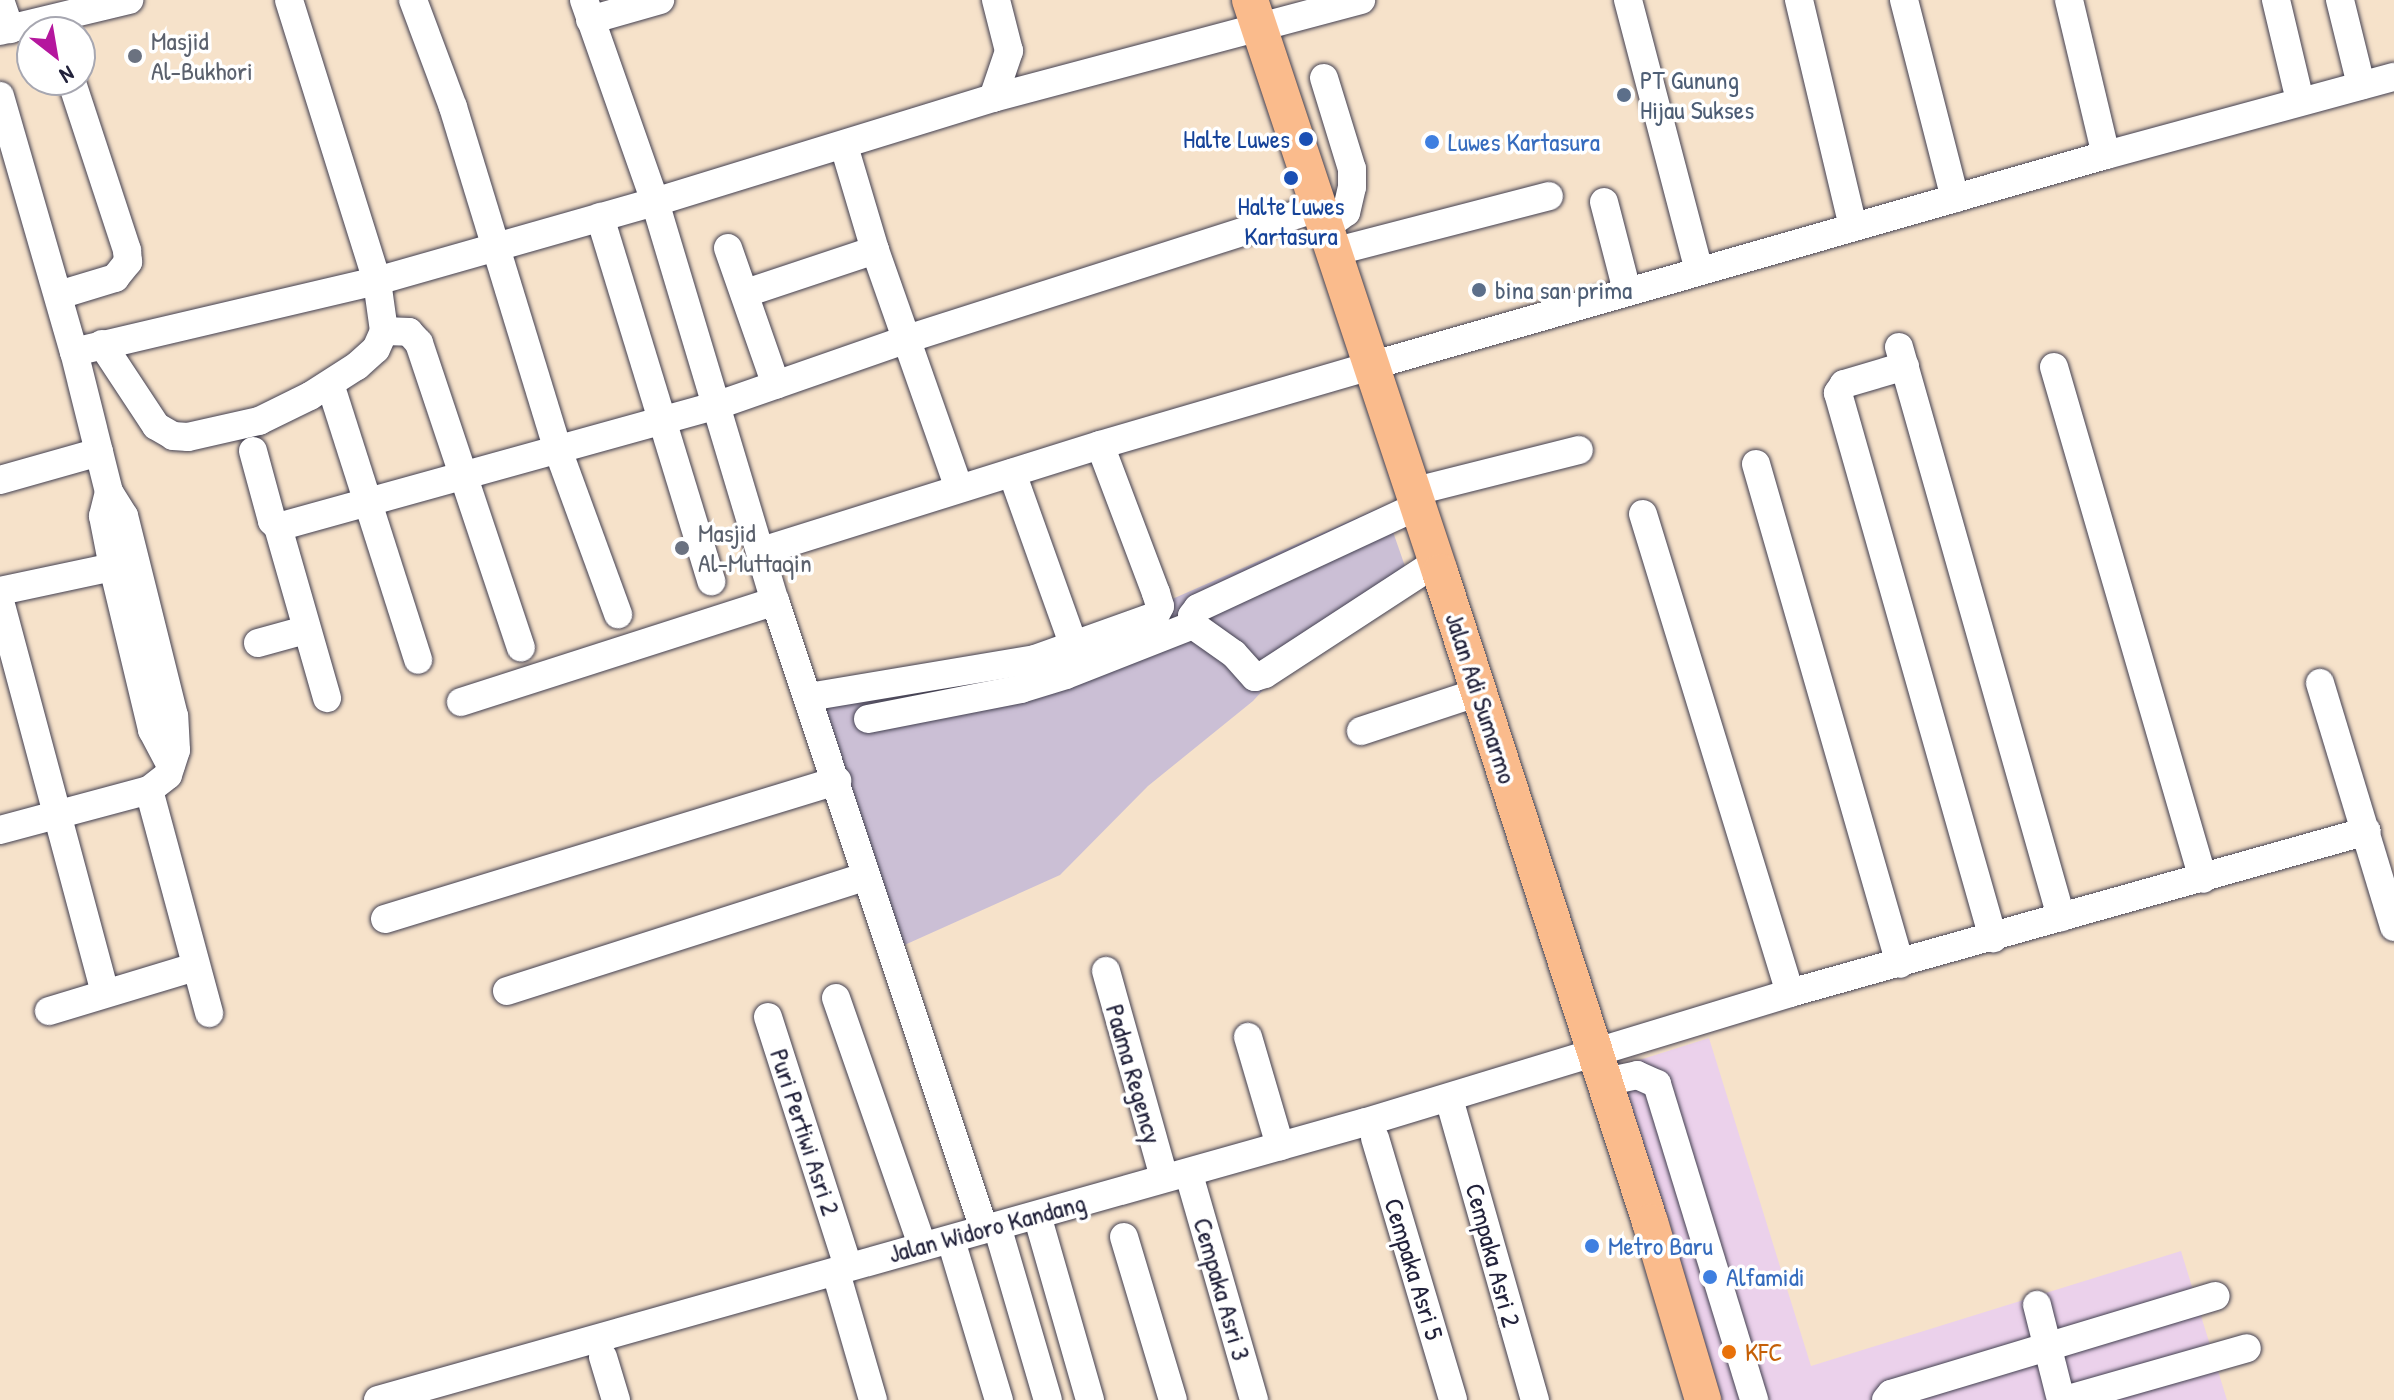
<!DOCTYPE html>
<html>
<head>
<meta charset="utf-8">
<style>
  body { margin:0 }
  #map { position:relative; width:2394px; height:1400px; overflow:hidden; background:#f6e2ca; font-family:"Patrick Hand",sans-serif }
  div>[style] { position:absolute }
  .built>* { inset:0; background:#ebd1eb }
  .industrial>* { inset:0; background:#cbbfd5 }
  .roads { filter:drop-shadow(0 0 2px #423f50) drop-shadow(0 0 2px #423f50) }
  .minor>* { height:28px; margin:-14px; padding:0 14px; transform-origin:14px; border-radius:14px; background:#fff }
  .major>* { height:36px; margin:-18px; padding:0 18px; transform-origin:18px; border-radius:18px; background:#fabb8c }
  .dots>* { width:22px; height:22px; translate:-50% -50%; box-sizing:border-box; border:4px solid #fff; border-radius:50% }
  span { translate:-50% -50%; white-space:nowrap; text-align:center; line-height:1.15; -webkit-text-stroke:7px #fff; paint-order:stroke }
  .worship-label { font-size:26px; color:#5b616d }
  .left { translate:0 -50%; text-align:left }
  .service-label { font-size:26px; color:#4e5e75 }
  .transit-label { font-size:26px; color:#164399 }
  .right { translate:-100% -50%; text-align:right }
  .shop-label { font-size:26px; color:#366cbe }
  .street-label { font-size:26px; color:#22223b }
  .food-label { font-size:26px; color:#c56008 }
  .north { position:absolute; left:16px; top:16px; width:80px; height:80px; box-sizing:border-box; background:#fff; border:2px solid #a7a7b1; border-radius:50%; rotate:149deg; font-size:22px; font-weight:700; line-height:32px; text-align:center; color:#22223b }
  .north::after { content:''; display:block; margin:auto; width:28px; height:36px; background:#b5179e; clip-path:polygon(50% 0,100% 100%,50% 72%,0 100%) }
</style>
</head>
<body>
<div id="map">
  <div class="built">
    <i style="clip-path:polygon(1709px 1038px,1811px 1366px,2181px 1251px,2227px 1400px,1714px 1400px,1611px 1069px)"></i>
  </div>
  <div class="industrial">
    <i style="clip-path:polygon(1384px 506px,1407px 572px,1286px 665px,1253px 701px,1148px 786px,1060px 875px,900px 947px,810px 704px,1032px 674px,1154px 607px)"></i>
  </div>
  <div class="roads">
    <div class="minor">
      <i style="left:0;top:0;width:31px;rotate:71deg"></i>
      <i style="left:413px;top:0;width:114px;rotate:69.5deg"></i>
      <i style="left:453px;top:107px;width:359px;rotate:73deg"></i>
      <i style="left:558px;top:450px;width:175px;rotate:69.9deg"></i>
      <i style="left:584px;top:0;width:214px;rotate:70.6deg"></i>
      <i style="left:655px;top:202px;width:417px;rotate:73.3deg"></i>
      <i style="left:775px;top:601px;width:662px;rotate:71.59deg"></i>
      <i style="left:1628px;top:0;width:280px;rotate:75.3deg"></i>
      <i style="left:1799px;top:0;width:232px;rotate:76.6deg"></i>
      <i style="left:1904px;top:0;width:205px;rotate:75.6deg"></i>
      <i style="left:2069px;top:0;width:159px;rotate:76.6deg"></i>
      <i style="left:2276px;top:0;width:90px;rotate:76.6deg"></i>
      <i style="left:2340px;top:0;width:88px;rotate:76.1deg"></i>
      <i style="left:590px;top:20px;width:73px;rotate:-15.9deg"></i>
      <i style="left:0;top:31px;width:133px;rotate:-13.5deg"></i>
      <i style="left:1324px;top:78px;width:95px;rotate:72.9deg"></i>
      <i style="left:1352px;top:169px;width:18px;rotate:90deg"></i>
      <i style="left:1352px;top:187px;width:26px;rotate:103deg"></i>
      <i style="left:1346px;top:212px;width:26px;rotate:143deg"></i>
      <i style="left:0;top:96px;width:266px;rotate:73.9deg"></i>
      <i style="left:74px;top:352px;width:311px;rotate:-13.2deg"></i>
      <i style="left:377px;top:281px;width:289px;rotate:-15.9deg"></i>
      <i style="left:655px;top:202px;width:354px;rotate:-17.1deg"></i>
      <i style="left:993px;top:98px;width:381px;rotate:-14.9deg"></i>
      <i style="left:993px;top:98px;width:50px;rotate:-71.2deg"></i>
      <i style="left:1009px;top:51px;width:53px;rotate:-104.3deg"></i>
      <i style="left:844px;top:146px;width:109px;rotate:73.4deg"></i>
      <i style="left:875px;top:250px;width:252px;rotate:70.6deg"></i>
      <i style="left:1604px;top:202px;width:92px;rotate:75.5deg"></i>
      <i style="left:600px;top:217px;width:381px;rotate:73deg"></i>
      <i style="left:728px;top:248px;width:145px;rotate:70.7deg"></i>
      <i style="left:1333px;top:252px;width:223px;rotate:-14.5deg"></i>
      <i style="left:746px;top:293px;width:136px;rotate:-18.4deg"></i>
      <i style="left:59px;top:295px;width:59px;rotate:-16.9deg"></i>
      <i style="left:115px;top:278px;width:21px;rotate:-51deg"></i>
      <i style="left:128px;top:262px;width:12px;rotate:-95deg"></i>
      <i style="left:127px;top:250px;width:179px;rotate:-108.2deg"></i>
      <i style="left:384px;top:331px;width:25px;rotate:2deg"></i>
      <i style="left:409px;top:332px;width:15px;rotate:48deg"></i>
      <i style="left:419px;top:343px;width:321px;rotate:71.5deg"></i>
      <i style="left:102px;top:344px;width:98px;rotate:56.6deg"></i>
      <i style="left:156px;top:426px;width:20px;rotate:30deg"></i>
      <i style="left:173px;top:436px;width:15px;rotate:4deg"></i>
      <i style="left:188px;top:437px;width:73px;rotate:-12.7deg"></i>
      <i style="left:259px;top:421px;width:57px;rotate:-26.1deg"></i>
      <i style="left:310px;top:396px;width:56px;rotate:-32.6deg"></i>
      <i style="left:357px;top:366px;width:25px;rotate:-42deg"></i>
      <i style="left:376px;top:349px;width:20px;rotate:-66deg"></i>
      <i style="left:384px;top:331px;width:50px;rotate:-98deg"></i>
      <i style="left:377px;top:281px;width:294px;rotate:-107.4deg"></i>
      <i style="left:1899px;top:347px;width:593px;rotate:74.13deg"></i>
      <i style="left:1905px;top:366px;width:64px;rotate:163.6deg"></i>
      <i style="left:1844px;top:384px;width:11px;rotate:124deg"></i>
      <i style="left:1838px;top:393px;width:567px;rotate:74.12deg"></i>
      <i style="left:2054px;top:367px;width:533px;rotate:73.77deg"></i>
      <i style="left:333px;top:393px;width:280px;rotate:72.3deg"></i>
      <i style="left:253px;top:451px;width:73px;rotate:74.8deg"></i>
      <i style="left:272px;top:521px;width:8px;rotate:45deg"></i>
      <i style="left:278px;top:527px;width:457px;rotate:-15.5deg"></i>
      <i style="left:718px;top:405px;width:200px;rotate:-19.2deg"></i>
      <i style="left:907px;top:339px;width:431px;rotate:-17.7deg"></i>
      <i style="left:1756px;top:464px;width:520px;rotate:73.93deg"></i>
      <i style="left:1012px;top:473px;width:184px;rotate:70.3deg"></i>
      <i style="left:0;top:480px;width:103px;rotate:-15.8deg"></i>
      <i style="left:109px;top:492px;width:25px;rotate:104deg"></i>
      <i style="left:103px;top:516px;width:52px;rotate:78.9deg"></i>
      <i style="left:113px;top:567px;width:168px;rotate:76.5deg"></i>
      <i style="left:152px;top:730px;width:40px;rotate:62deg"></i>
      <i style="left:1412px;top:492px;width:172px;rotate:-14.1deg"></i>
      <i style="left:1643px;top:514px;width:501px;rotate:72.94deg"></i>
      <i style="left:278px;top:527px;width:178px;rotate:74deg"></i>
      <i style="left:762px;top:551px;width:354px;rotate:-17.4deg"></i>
      <i style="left:1100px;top:445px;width:281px;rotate:-16.3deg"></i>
      <i style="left:1370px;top:366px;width:766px;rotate:-16deg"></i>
      <i style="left:2106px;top:155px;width:298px;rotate:-15.2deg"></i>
      <i style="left:0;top:591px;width:116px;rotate:-12deg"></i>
      <i style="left:0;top:601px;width:405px;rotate:75deg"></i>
      <i style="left:1193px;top:625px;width:50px;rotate:35.3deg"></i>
      <i style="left:1234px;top:654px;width:31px;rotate:48deg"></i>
      <i style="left:1255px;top:677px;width:10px;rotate:-17deg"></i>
      <i style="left:1265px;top:674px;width:205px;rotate:-33.1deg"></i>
      <i style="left:258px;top:643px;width:49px;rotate:-15.5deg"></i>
      <i style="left:2320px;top:683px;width:255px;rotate:73.1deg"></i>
      <i style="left:809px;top:697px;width:229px;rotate:-9.5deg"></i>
      <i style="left:1035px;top:659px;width:127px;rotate:-19.7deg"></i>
      <i style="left:1155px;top:616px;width:11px;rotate:-63deg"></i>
      <i style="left:1160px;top:606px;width:14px;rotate:-107deg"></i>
      <i style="left:1156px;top:593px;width:158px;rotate:-110.7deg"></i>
      <i style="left:461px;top:702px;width:330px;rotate:-17.8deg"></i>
      <i style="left:868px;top:719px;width:156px;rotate:-11.1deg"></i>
      <i style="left:1021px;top:689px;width:47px;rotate:-17.3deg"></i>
      <i style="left:1066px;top:675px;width:136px;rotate:-21.5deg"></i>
      <i style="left:1193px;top:625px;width:9px;rotate:-96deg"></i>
      <i style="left:1192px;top:616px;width:10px;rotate:-53deg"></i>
      <i style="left:1198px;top:608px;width:242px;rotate:-24.9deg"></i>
      <i style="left:1361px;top:731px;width:124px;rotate:-18.3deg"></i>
      <i style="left:149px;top:790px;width:231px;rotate:74.9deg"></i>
      <i style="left:0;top:830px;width:154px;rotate:-15deg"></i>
      <i style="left:149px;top:790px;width:24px;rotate:-38deg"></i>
      <i style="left:168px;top:775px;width:26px;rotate:-72deg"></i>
      <i style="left:176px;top:750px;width:34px;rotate:-93deg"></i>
      <i style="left:174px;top:716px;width:206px;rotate:-104deg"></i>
      <i style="left:124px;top:516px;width:28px;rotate:-122deg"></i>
      <i style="left:109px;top:492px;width:144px;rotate:-104deg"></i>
      <i style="left:385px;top:919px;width:473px;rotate:-17deg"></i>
      <i style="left:1106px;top:971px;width:214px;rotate:74.3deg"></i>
      <i style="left:507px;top:991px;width:376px;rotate:-17.7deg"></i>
      <i style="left:836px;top:998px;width:262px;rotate:70.8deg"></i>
      <i style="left:49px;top:1011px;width:152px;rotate:-16.8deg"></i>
      <i style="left:768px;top:1017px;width:262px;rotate:72.2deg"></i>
      <i style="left:1248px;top:1037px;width:114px;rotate:73.6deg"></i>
      <i style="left:1605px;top:1082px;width:33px;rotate:-12deg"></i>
      <i style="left:1637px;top:1075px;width:22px;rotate:24deg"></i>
      <i style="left:1657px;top:1084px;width:331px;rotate:72.9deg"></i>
      <i style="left:1452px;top:1109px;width:303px;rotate:74.1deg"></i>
      <i style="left:1375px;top:1138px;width:273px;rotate:73.4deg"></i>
      <i style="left:1190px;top:1178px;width:231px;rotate:73.9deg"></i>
      <i style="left:1039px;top:1222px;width:185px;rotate:74deg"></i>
      <i style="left:997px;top:1226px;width:181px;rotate:73.7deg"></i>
      <i style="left:1124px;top:1237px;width:170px;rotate:73.3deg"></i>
      <i style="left:953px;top:1247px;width:160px;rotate:73.3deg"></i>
      <i style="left:837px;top:1276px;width:129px;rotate:73.8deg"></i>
      <i style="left:2037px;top:1305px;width:98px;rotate:75.8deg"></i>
      <i style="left:603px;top:1357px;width:45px;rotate:73.2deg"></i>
      <i style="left:378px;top:1400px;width:1026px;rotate:-15.72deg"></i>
      <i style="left:1366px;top:1122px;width:443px;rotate:-16.9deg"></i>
      <i style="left:1790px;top:993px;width:599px;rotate:-15.68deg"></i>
      <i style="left:1886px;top:1400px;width:8px;rotate:-50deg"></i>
      <i style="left:1891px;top:1394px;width:339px;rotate:-16.8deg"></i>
      <i style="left:2065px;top:1400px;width:189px;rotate:-15.9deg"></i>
    </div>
    <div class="major">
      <i style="left:1250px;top:0;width:603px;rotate:71.63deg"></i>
      <i style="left:1440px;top:572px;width:683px;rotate:72.1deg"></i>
      <i style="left:1650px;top:1222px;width:186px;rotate:73.4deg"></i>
    </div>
  </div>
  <div class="dots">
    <i style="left:135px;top:56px;background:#6b7280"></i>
    <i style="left:1624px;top:95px;background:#5c6f8a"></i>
    <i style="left:1306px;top:139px;background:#1a4fb4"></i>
    <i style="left:1432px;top:142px;background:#3f7fe0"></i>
    <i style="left:1291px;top:178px;background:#1a4fb4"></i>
    <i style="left:1479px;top:290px;background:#5c6f8a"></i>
    <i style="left:682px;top:548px;background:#6b7280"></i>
    <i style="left:1592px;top:1246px;background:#3f7fe0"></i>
    <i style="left:1710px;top:1277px;background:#3f7fe0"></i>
    <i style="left:1729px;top:1352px;background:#e8710a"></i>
  </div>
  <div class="worship-label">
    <span class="left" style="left:151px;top:56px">Masjid<br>Al-Bukhori</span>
    <span class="left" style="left:698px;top:548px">Masjid<br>Al-Muttaqin</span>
  </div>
  <div class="service-label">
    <span class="left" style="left:1640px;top:95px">PT Gunung<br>Hijau Sukses</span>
    <span class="left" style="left:1495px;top:290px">bina san prima</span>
  </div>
  <div class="transit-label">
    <span class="right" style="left:1290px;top:139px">Halte Luwes</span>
    <span style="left:1291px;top:221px">Halte Luwes<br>Kartasura</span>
  </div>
  <div class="shop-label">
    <span class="left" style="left:1448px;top:142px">Luwes Kartasura</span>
    <span class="left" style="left:1608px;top:1246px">Metro Baru</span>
    <span class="left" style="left:1726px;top:1277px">Alfamidi</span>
  </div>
  <div class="street-label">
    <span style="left:1481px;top:698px;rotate:72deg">Jalan Adi Sumarmo</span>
    <span style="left:1134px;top:1074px;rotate:74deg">Padma Regency</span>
    <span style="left:805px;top:1132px;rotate:72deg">Puri Pertiwi Asri 2</span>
    <span style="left:987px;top:1228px;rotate:-15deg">Jalan Widoro Kandang</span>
    <span style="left:1493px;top:1255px;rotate:75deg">Cempaka Asri 2</span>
    <span style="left:1414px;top:1269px;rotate:73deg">Cempaka Asri 5</span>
    <span style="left:1222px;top:1289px;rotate:74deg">Cempaka Asri 3</span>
  </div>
  <div class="food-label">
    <span class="left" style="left:1745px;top:1352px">KFC</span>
  </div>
  <div class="north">N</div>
</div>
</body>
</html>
